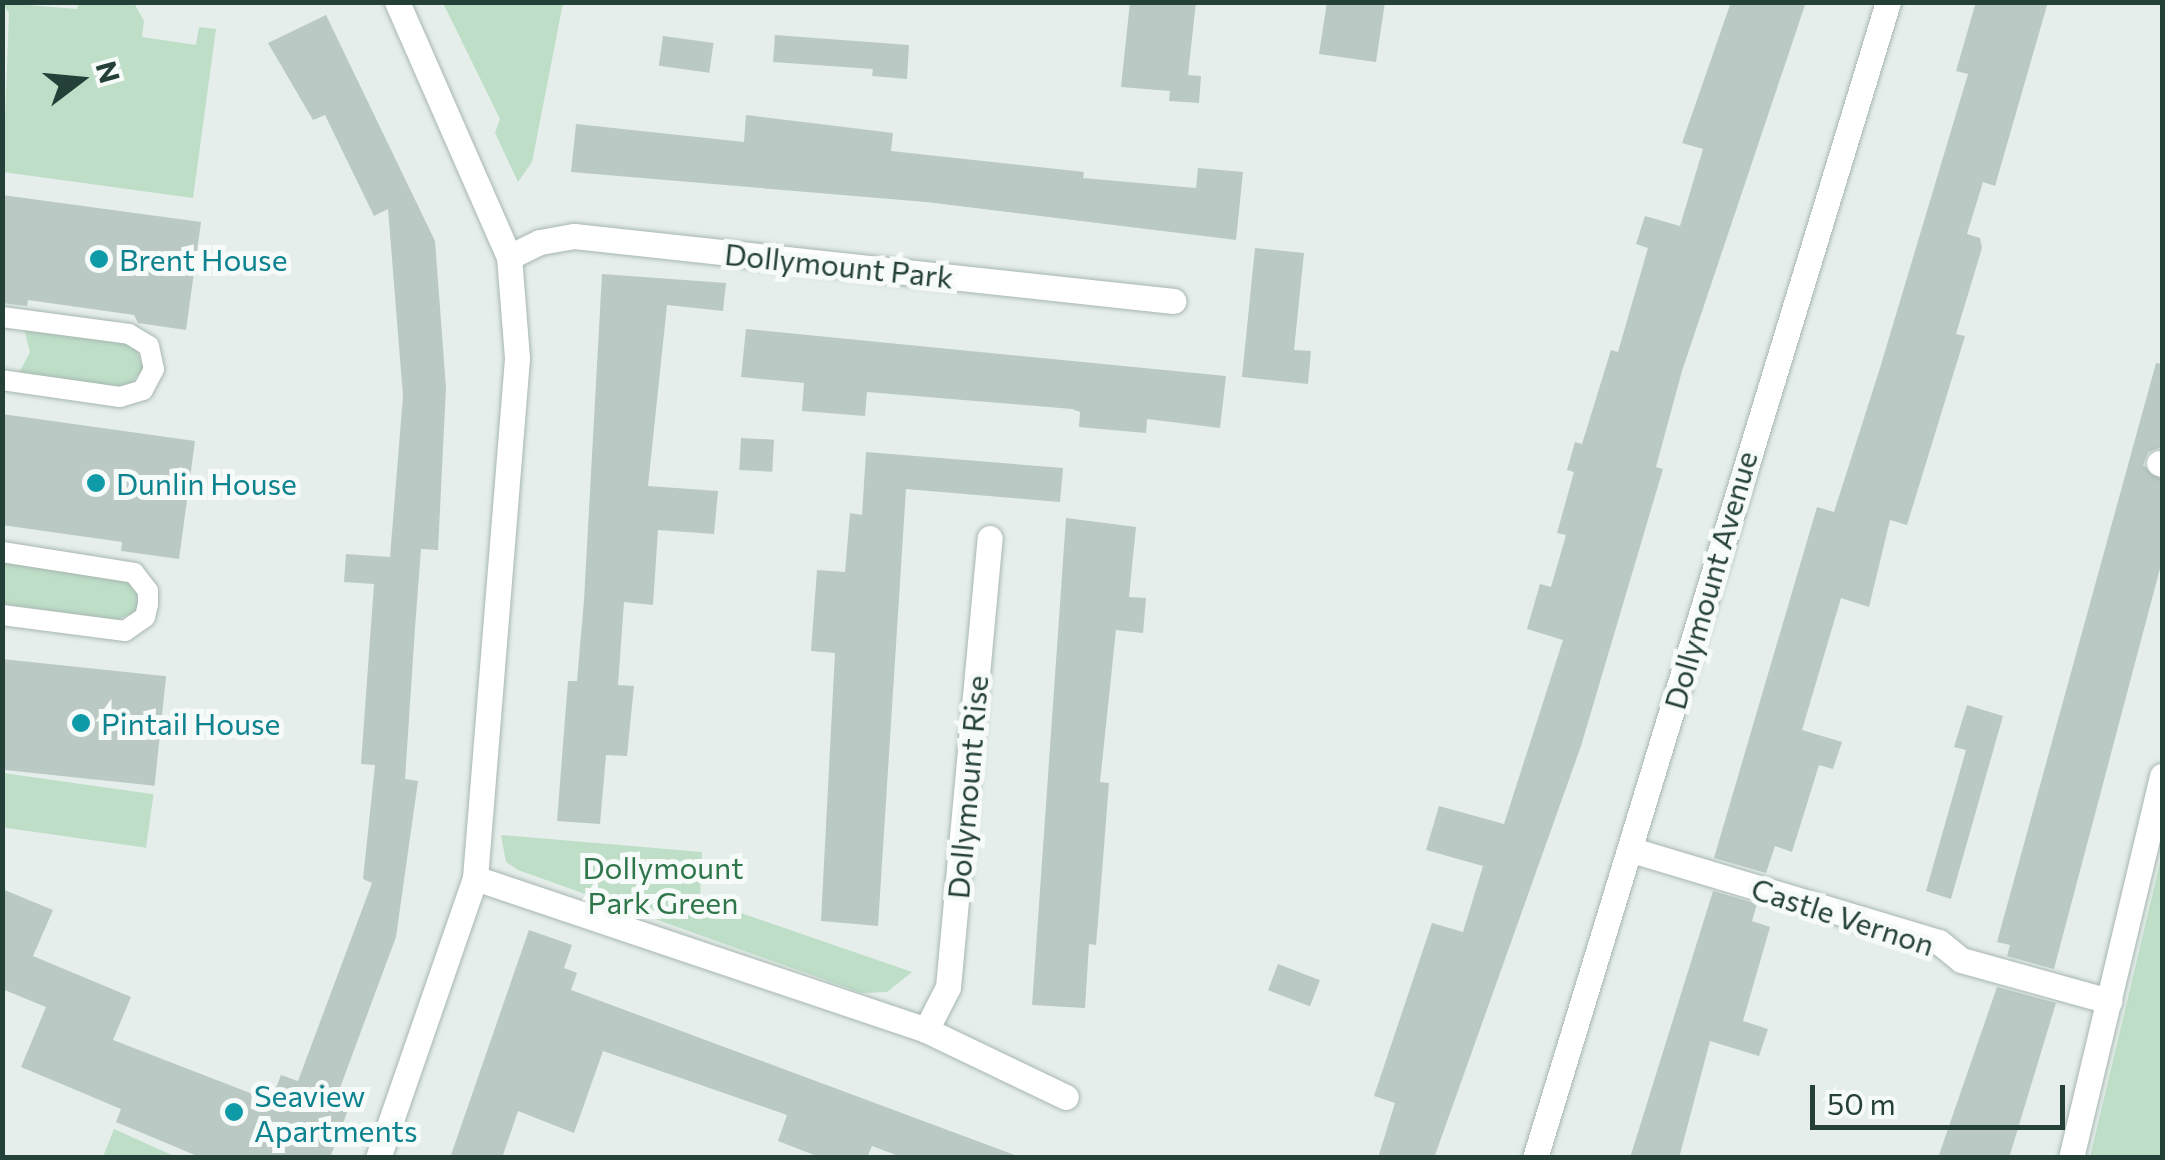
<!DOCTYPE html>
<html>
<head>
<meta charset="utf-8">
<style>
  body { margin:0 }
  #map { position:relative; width:2165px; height:1160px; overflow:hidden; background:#e5eeea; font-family:Commissioner,sans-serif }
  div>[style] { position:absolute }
  .green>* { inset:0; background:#bedec7; transform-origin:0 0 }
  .building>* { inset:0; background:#bac9c3; transform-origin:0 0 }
  .roads { filter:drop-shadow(0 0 2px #a7b6b1) drop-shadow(0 0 2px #a7b6b1) }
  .pedestrian>* { height:20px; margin:-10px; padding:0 10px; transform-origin:10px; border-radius:10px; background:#fff }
  .minor>* { height:25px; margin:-12.5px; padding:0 12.5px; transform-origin:12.5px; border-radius:12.5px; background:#fff }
  .dots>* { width:28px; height:28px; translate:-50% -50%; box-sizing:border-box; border:5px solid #f6faf8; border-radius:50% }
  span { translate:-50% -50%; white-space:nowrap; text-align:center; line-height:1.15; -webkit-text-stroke:10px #f6faf8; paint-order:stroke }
  .culture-label { font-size:30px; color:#0d838f }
  .left { translate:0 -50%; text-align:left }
  .street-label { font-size:30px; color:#244038 }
  .park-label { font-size:30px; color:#2f764b }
  .frame { position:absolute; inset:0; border:5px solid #244038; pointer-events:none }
  .north { position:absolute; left:30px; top:30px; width:100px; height:100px; -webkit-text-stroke:8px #f6faf8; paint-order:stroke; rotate:74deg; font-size:28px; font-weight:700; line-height:40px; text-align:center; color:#244038 }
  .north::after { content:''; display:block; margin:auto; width:35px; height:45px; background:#244038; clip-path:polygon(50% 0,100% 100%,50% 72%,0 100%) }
  .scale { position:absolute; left:1810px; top:1085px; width:255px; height:45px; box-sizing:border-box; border:5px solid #244038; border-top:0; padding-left:12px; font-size:30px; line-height:35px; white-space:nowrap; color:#244038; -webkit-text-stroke:8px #f6faf8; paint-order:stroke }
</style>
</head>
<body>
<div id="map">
  <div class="green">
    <i style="clip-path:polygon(2px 3px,77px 9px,79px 3px,134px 3px,144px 21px,142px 37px,196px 45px,199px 27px,216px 29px,193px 198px,3px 172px,9px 13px)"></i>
    <i style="clip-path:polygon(443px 3px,563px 3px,532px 162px,518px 182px,495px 133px,500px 119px)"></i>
    <i style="clip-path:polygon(24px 329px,134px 345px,144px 368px,127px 388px,18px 375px,30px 352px)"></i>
    <i style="clip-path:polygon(2px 562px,125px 578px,138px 587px,137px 611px,117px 620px,3px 604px)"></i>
    <i style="left:3px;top:773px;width:152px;height:54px;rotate:8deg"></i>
    <i style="clip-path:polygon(501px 835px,702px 852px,700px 899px,912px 972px,887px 992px,862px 993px,518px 870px,506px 862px)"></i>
    <i style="clip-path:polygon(2162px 854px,2162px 1157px,2090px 1157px,2126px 1006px)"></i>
    <i style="clip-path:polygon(114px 1129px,176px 1157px,103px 1157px)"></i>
  </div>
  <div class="building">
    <i style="clip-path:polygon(1130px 2px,1196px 2px,1188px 75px,1201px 76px,1199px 103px,1169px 101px,1170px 91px,1121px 87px)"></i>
    <i style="clip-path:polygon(1327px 2px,1385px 2px,1376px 62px,1319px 54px)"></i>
    <i style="clip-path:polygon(1731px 2px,1806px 2px,1682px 371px,1656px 467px,1663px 469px,1581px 746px,1434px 1158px,1378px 1158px,1395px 1103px,1374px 1096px,1432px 923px,1463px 932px,1483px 866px,1426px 850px,1439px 806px,1504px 824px,1563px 640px,1527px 629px,1540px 584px,1551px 587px,1566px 535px,1557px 533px,1574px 472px,1567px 470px,1575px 442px,1582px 444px,1611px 350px,1618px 352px,1648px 248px,1636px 244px,1645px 216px,1680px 226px,1703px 149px,1682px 143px)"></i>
    <i style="clip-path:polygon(1976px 2px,2048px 2px,1995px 186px,1983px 182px,1967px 234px,1980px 238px,1982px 248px,1956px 334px,1965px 336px,1907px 525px,1890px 520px,1869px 607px,1841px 598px,1802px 730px,1842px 742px,1833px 769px,1819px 765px,1792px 852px,1775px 846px,1766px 873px,1714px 858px,1817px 507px,1834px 512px,1880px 368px,1968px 74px,1956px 71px)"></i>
    <i style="clip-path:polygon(326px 15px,435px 241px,446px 388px,438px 550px,421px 549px,415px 628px,405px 779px,418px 781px,396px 937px,337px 1096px,351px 1102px,330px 1158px,202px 1158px,116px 1122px,121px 1109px,21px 1067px,46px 1007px,2px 989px,2px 889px,53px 910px,33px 956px,131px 997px,113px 1040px,271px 1101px,281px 1075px,298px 1081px,372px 883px,363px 879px,375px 765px,361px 764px,374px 584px,344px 582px,346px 554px,390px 557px,403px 396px,388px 209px,374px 216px,325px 115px,313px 120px,268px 43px)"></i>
    <i style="clip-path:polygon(775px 35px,909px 45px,907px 79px,872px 76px,873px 69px,773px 62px)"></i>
    <i style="left:663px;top:36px;width:51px;height:30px;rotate:8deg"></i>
    <i style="clip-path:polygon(746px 115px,893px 133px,891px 151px,1084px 172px,1083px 178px,1196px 188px,1198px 168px,1243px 172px,1236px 240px,926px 202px,571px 172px,576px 124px,744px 142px)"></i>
    <i style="clip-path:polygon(2px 195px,201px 222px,186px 330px,138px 323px,134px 315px,28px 300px,27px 306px,2px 303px)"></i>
    <i style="clip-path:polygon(1255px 248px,1304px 253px,1294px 350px,1311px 351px,1308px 384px,1242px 377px)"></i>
    <i style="clip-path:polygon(602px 274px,726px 283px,723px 311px,667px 305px,648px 486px,718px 491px,714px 534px,658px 530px,653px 605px,624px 602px,618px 685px,634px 686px,627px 756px,606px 755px,600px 824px,557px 821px,568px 681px,577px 681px,584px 600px)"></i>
    <i style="clip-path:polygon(746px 329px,1226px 376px,1220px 428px,1147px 419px,1146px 433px,1079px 427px,1080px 412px,1072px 409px,867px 392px,865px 416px,802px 411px,804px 383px,741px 377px)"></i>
    <i style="clip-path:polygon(2156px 363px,2162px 364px,2162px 447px,2148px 452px,2143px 465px,2162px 480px,2162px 561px,2054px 969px,2007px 956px,2010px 945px,1997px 942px)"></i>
    <i style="clip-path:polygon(2px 414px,195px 441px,179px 559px,121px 551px,122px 542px,2px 525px)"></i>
    <i style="left:741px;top:438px;width:33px;height:32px;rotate:3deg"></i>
    <i style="clip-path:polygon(866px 452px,1063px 468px,1060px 502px,906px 489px,878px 926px,821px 921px,835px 653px,811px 651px,817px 570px,845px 572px,850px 513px,862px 515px)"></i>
    <i style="clip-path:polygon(1066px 518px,1136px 527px,1129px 597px,1146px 598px,1143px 633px,1116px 630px,1100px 782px,1109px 783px,1099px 910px,1096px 945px,1089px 944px,1085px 1008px,1032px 1005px)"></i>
    <i style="left:2px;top:659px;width:165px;height:110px;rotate:6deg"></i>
    <i style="clip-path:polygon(1967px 705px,2003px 716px,1951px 899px,1926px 891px,1966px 750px,1954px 747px)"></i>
    <i style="clip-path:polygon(1713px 891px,1757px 904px,1752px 921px,1770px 927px,1743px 1021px,1768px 1029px,1759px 1056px,1710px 1041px,1679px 1158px,1630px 1158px)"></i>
    <i style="clip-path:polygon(529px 930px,572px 945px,564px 968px,577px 973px,571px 990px,1023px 1158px,904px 1158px,872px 1146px,867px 1158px,822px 1158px,778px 1141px,787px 1115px,603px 1051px,574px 1133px,518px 1111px,502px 1158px,450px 1158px)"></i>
    <i style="left:1278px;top:964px;width:45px;height:28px;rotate:21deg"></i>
    <i style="clip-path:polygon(1997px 987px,2056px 1003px,2009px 1158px,1938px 1158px)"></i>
  </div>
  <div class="roads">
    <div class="pedestrian">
      <i style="left:2px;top:317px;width:128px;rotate:7.6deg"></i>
      <i style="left:129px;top:334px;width:23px;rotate:31deg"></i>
      <i style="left:149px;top:346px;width:24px;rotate:78deg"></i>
      <i style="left:154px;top:369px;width:24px;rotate:118deg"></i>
      <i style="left:143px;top:390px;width:24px;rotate:163deg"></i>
      <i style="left:120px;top:397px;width:119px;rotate:-171.8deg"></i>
      <i style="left:2px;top:552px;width:134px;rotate:9deg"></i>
      <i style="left:134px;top:573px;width:23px;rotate:52deg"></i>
      <i style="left:148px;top:591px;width:13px;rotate:90deg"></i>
      <i style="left:148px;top:604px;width:13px;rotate:103deg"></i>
      <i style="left:145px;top:617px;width:24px;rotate:145deg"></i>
      <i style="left:125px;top:631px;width:124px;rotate:-172.6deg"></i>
    </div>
    <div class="minor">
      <i style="left:509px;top:257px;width:34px;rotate:-26deg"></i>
      <i style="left:540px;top:242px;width:35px;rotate:-10deg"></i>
      <i style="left:574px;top:236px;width:603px;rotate:6.19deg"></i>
      <i style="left:2159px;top:463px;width:3px;rotate:18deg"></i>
      <i style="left:1632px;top:850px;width:320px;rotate:16.7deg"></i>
      <i style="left:1939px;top:942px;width:28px;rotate:39deg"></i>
      <i style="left:1961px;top:960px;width:154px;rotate:15.5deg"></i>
      <i style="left:475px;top:878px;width:476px;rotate:18.6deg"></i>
      <i style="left:926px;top:1030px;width:155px;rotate:25.6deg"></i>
      <i style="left:926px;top:1030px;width:48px;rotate:-62.9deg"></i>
      <i style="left:948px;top:987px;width:451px;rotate:-84.7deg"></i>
      <i style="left:378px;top:1158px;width:296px;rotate:-70.9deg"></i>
      <i style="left:475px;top:878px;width:522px;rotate:-85.38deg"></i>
      <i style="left:517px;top:358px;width:101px;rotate:-94.5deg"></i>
      <i style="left:509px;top:257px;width:279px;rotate:-113.7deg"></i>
      <i style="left:1535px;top:1158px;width:1209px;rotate:-73.02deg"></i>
      <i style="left:2071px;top:1158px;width:393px;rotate:-76.6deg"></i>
    </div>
  </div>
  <div class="dots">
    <i style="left:99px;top:259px;background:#0f9aa8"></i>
    <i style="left:96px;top:483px;background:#0f9aa8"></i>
    <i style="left:81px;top:723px;background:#0f9aa8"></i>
    <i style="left:234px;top:1112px;background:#0f9aa8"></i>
  </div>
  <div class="culture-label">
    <span class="left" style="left:119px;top:259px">Brent House</span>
    <span class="left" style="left:116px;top:483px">Dunlin House</span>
    <span class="left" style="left:101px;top:723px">Pintail House</span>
    <span class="left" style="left:254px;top:1112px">Seaview<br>Apartments</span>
  </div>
  <div class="street-label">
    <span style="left:839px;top:265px;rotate:6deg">Dollymount Park</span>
    <span style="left:1710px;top:580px;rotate:-74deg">Dollymount Avenue</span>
    <span style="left:967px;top:787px;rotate:-85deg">Dollymount Rise</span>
    <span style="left:1843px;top:916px;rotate:18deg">Castle Vernon</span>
  </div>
  <div class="park-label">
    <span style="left:663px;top:884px">Dollymount<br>Park Green</span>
  </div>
  <div class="frame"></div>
  <div class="north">N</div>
  <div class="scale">50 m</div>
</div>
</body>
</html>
